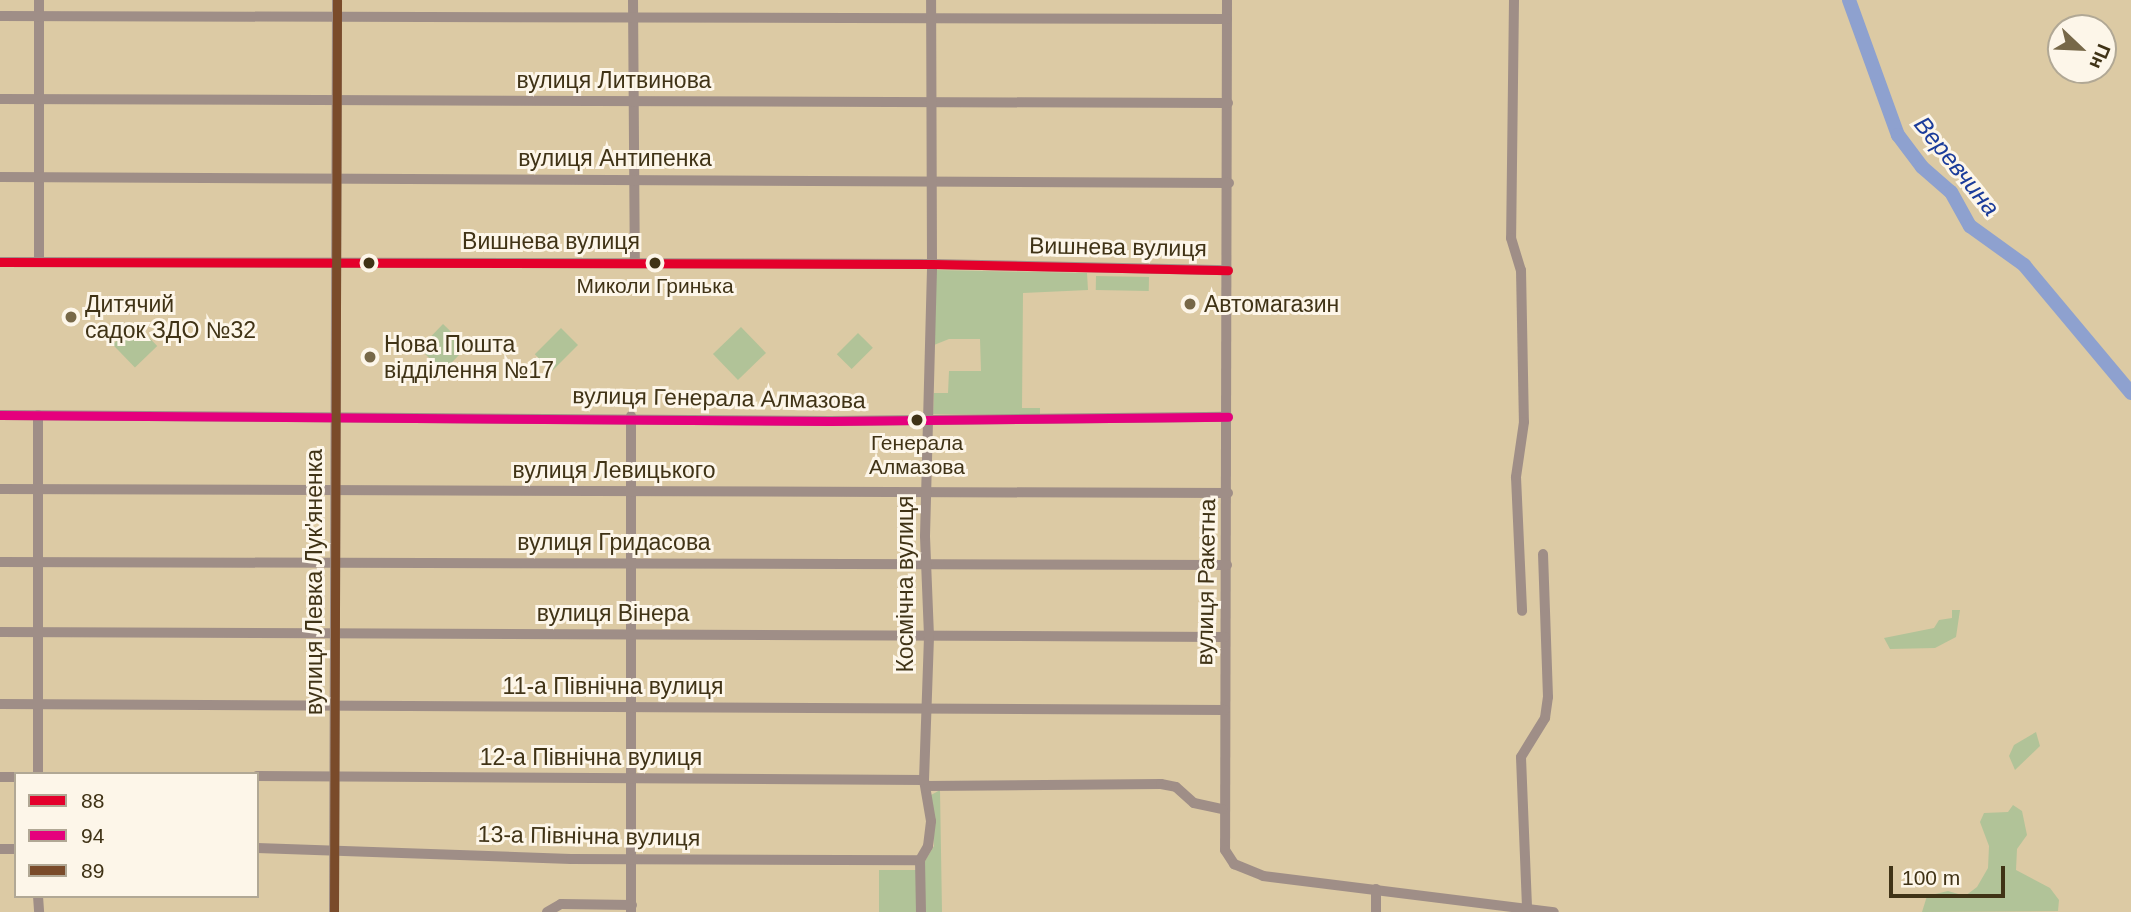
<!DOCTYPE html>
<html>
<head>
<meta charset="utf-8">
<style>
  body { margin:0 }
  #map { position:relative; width:2131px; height:912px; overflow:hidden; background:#dccaa4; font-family:Arial,sans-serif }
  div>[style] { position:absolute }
  .green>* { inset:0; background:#b1c398; transform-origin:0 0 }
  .river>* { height:14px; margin:-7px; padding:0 7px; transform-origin:7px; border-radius:7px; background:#8ea1cf }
  .minor>* { height:10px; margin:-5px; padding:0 5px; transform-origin:5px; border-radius:5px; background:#9f8e87 }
  .bus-1>* { height:9px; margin:-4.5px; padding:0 4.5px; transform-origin:4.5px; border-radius:4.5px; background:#e4002b }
  .bus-2>* { height:9px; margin:-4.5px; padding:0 4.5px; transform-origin:4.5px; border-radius:4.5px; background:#e5007d }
  .bus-3>* { height:9px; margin:-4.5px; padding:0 4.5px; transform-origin:4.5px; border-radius:4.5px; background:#7a4b2a }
  .dots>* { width:19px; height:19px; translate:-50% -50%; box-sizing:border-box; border:4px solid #fdf6e9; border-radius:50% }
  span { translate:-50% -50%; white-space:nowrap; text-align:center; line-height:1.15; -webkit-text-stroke:6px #fdf6e9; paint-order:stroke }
  .bus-label { font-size:21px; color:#403316 }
  .street-label { font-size:23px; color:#403316 }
  .poi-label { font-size:23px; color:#403316 }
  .left { translate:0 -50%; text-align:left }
  .water-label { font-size:24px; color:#1b3c9a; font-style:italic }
  .legend { position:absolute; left:14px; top:772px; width:245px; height:126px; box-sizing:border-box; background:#fdf6e9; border:2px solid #b1a895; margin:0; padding:9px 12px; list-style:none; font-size:21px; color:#403316 }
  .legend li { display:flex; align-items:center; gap:14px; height:35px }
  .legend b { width:35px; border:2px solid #b1a895 }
  .north { position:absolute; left:2047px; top:14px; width:70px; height:70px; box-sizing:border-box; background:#fdf6e9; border:2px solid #b1a895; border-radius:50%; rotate:113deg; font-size:19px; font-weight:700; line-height:28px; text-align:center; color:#403316 }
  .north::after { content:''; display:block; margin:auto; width:24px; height:32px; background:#776848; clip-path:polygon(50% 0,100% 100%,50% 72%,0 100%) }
  .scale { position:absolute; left:1889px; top:866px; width:116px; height:32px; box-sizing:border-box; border:4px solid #403316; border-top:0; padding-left:9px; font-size:21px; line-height:24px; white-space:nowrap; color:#403316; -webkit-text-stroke:5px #fdf6e9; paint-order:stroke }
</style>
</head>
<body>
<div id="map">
  <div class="green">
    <i style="clip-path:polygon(936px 270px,1087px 273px,1088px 290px,1023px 293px,1022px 408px,1040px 408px,1040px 414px,933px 414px,934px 393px,948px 393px,949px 371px,981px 371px,980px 339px,949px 339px,934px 345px)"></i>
    <i style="left:1096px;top:276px;width:53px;height:14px;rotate:1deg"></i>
    <i style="left:135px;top:323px;width:32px;height:31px;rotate:46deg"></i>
    <i style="left:443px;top:324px;width:33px;height:34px;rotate:44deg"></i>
    <i style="left:741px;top:327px;width:36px;height:39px;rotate:46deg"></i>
    <i style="left:561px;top:328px;width:24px;height:37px;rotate:45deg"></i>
    <i style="left:858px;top:333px;width:21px;height:30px;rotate:45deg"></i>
    <i style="clip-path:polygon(1952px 610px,1960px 610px,1956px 637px,1935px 648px,1890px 649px,1884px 638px,1934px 628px,1939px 620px,1952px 618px)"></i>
    <i style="clip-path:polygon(2036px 732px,2040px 746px,2015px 770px,2009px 756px,2014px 745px)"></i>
    <i style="clip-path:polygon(940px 790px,942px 912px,922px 912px,922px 866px,934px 846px,931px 795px)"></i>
    <i style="clip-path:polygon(2013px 805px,2022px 811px,2027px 835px,2017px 849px,2016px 870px,2050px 888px,2059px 900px,2058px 911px,1922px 912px,1927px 896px,1948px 891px,1965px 896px,1977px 887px,1988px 868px,1989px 846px,1980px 822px,1984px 813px,2008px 812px)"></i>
    <i style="left:879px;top:870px;width:39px;height:42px"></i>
  </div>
  <div class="river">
    <i style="left:1849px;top:0;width:144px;rotate:70.1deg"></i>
    <i style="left:1898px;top:135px;width:40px;rotate:53deg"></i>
    <i style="left:1922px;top:167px;width:38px;rotate:41deg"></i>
    <i style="left:1951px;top:192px;width:39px;rotate:61deg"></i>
    <i style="left:1970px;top:226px;width:67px;rotate:35.8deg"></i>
    <i style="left:2024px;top:265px;width:167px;rotate:50.1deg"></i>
  </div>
  <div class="minor">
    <i style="left:39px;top:0;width:261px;rotate:90deg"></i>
    <i style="left:633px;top:0;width:263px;rotate:89.6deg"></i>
    <i style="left:1227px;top:0;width:850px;rotate:90.13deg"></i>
    <i style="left:1225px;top:850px;width:17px;rotate:57deg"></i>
    <i style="left:1234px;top:864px;width:31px;rotate:22deg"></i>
    <i style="left:1263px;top:876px;width:293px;rotate:7.1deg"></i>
    <i style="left:1514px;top:0;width:238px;rotate:90.7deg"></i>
    <i style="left:1511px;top:238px;width:34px;rotate:73deg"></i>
    <i style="left:1521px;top:270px;width:152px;rotate:88.9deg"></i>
    <i style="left:1524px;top:422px;width:56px;rotate:98.3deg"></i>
    <i style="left:1516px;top:477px;width:134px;rotate:87.4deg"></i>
    <i style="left:0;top:16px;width:1227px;rotate:0.14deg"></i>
    <i style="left:0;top:99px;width:1228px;rotate:0.19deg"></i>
    <i style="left:0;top:177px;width:1229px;rotate:0.28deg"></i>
    <i style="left:0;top:262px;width:932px;rotate:0.12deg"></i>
    <i style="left:932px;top:264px;width:296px;rotate:1.2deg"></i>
    <i style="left:0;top:415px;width:830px;rotate:0.41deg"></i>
    <i style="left:830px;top:421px;width:398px;rotate:-0.6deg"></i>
    <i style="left:631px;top:416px;width:496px;rotate:90deg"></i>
    <i style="left:0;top:489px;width:1228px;rotate:0.19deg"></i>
    <i style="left:0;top:562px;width:1227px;rotate:0.14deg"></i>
    <i style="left:0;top:632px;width:1225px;rotate:0.23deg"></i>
    <i style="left:0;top:704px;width:1225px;rotate:0.28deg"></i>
    <i style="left:38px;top:774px;width:359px;rotate:-90deg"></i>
    <i style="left:257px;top:776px;width:667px;rotate:0.34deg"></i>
    <i style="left:0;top:777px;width:16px"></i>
    <i style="left:927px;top:786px;width:234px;rotate:-0.5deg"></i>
    <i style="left:1161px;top:784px;width:15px;rotate:11deg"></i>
    <i style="left:1176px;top:787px;width:24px;rotate:42deg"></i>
    <i style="left:1194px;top:803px;width:29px;rotate:12deg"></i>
    <i style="left:257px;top:848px;width:314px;rotate:2deg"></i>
    <i style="left:571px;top:859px;width:349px;rotate:0.2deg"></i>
    <i style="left:0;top:849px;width:16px"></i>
    <i style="left:38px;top:896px;width:16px;rotate:86deg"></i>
    <i style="left:1527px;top:907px;width:150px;rotate:-92.3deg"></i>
    <i style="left:1521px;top:757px;width:46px;rotate:-58.4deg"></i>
    <i style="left:1545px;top:718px;width:21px;rotate:-82deg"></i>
    <i style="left:1548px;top:697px;width:143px;rotate:-92deg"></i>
    <i style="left:334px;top:912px;width:912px;rotate:-89.81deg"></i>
    <i style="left:547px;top:912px;width:16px;rotate:-30deg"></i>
    <i style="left:561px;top:904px;width:71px;rotate:0.8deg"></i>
    <i style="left:921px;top:912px;width:52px;rotate:-91.1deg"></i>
    <i style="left:920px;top:860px;width:16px;rotate:-60deg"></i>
    <i style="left:928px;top:846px;width:25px;rotate:-83deg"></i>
    <i style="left:931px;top:821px;width:42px;rotate:-99.7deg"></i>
    <i style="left:924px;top:780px;width:144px;rotate:-88deg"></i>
    <i style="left:929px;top:636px;width:100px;rotate:-92.3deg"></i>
    <i style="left:925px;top:536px;width:272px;rotate:-88.5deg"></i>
    <i style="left:932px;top:264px;width:264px;rotate:-90.2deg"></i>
    <i style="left:1376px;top:912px;width:23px;rotate:-90deg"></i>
  </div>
  <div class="bus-1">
    <i style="left:0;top:262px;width:932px;rotate:0.12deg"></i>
    <i style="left:932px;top:264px;width:296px;rotate:1.2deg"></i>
  </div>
  <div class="bus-2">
    <i style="left:0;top:415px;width:830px;rotate:0.41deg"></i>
    <i style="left:830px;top:421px;width:398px;rotate:-0.6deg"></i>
  </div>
  <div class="bus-3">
    <i style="left:334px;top:912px;width:912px;rotate:-89.81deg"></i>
  </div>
  <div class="dots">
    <i style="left:369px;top:263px;background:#403316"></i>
    <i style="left:655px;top:263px;background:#403316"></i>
    <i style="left:1190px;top:304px;background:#776848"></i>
    <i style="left:71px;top:317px;background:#776848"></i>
    <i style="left:370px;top:357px;background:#776848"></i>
    <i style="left:917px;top:420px;background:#403316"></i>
  </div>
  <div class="bus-label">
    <span style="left:655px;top:286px">Миколи Гринька</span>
    <span style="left:917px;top:455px">Генерала<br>Алмазова</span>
  </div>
  <div class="street-label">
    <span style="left:614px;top:80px">вулиця Литвинова</span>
    <span style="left:615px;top:158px">вулиця Антипенка</span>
    <span style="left:551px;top:241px">Вишнева вулиця</span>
    <span style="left:1118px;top:247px;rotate:1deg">Вишнева вулиця</span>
    <span style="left:719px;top:398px;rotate:1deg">вулиця Генерала Алмазова</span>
    <span style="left:614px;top:470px">вулиця Левицького</span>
    <span style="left:614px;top:542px">вулиця Гридасова</span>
    <span style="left:314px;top:582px;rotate:-90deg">вулиця Левка Лук'яненка</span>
    <span style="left:1206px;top:582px;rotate:-89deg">вулиця Ракетна</span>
    <span style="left:905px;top:584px;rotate:-90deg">Космічна вулиця</span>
    <span style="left:613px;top:613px">вулиця Вінера</span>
    <span style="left:613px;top:686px">11-а Північна вулиця</span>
    <span style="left:591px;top:757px">12-а Північна вулиця</span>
    <span style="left:589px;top:836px;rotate:1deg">13-а Північна вулиця</span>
  </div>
  <div class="poi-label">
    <span class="left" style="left:85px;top:317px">Дитячий<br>садок ЗДО №32</span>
    <span class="left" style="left:1204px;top:304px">Автомагазин</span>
    <span class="left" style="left:384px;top:357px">Нова Пошта<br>відділення №17</span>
  </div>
  <div class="water-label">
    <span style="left:1957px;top:166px;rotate:51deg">Веревчина</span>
  </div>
  <ul class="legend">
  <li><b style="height:9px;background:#e4002b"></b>88</li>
  <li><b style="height:9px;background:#e5007d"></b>94</li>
  <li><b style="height:9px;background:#7a4b2a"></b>89</li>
  </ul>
  <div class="north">Пн</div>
  <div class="scale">100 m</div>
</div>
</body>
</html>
